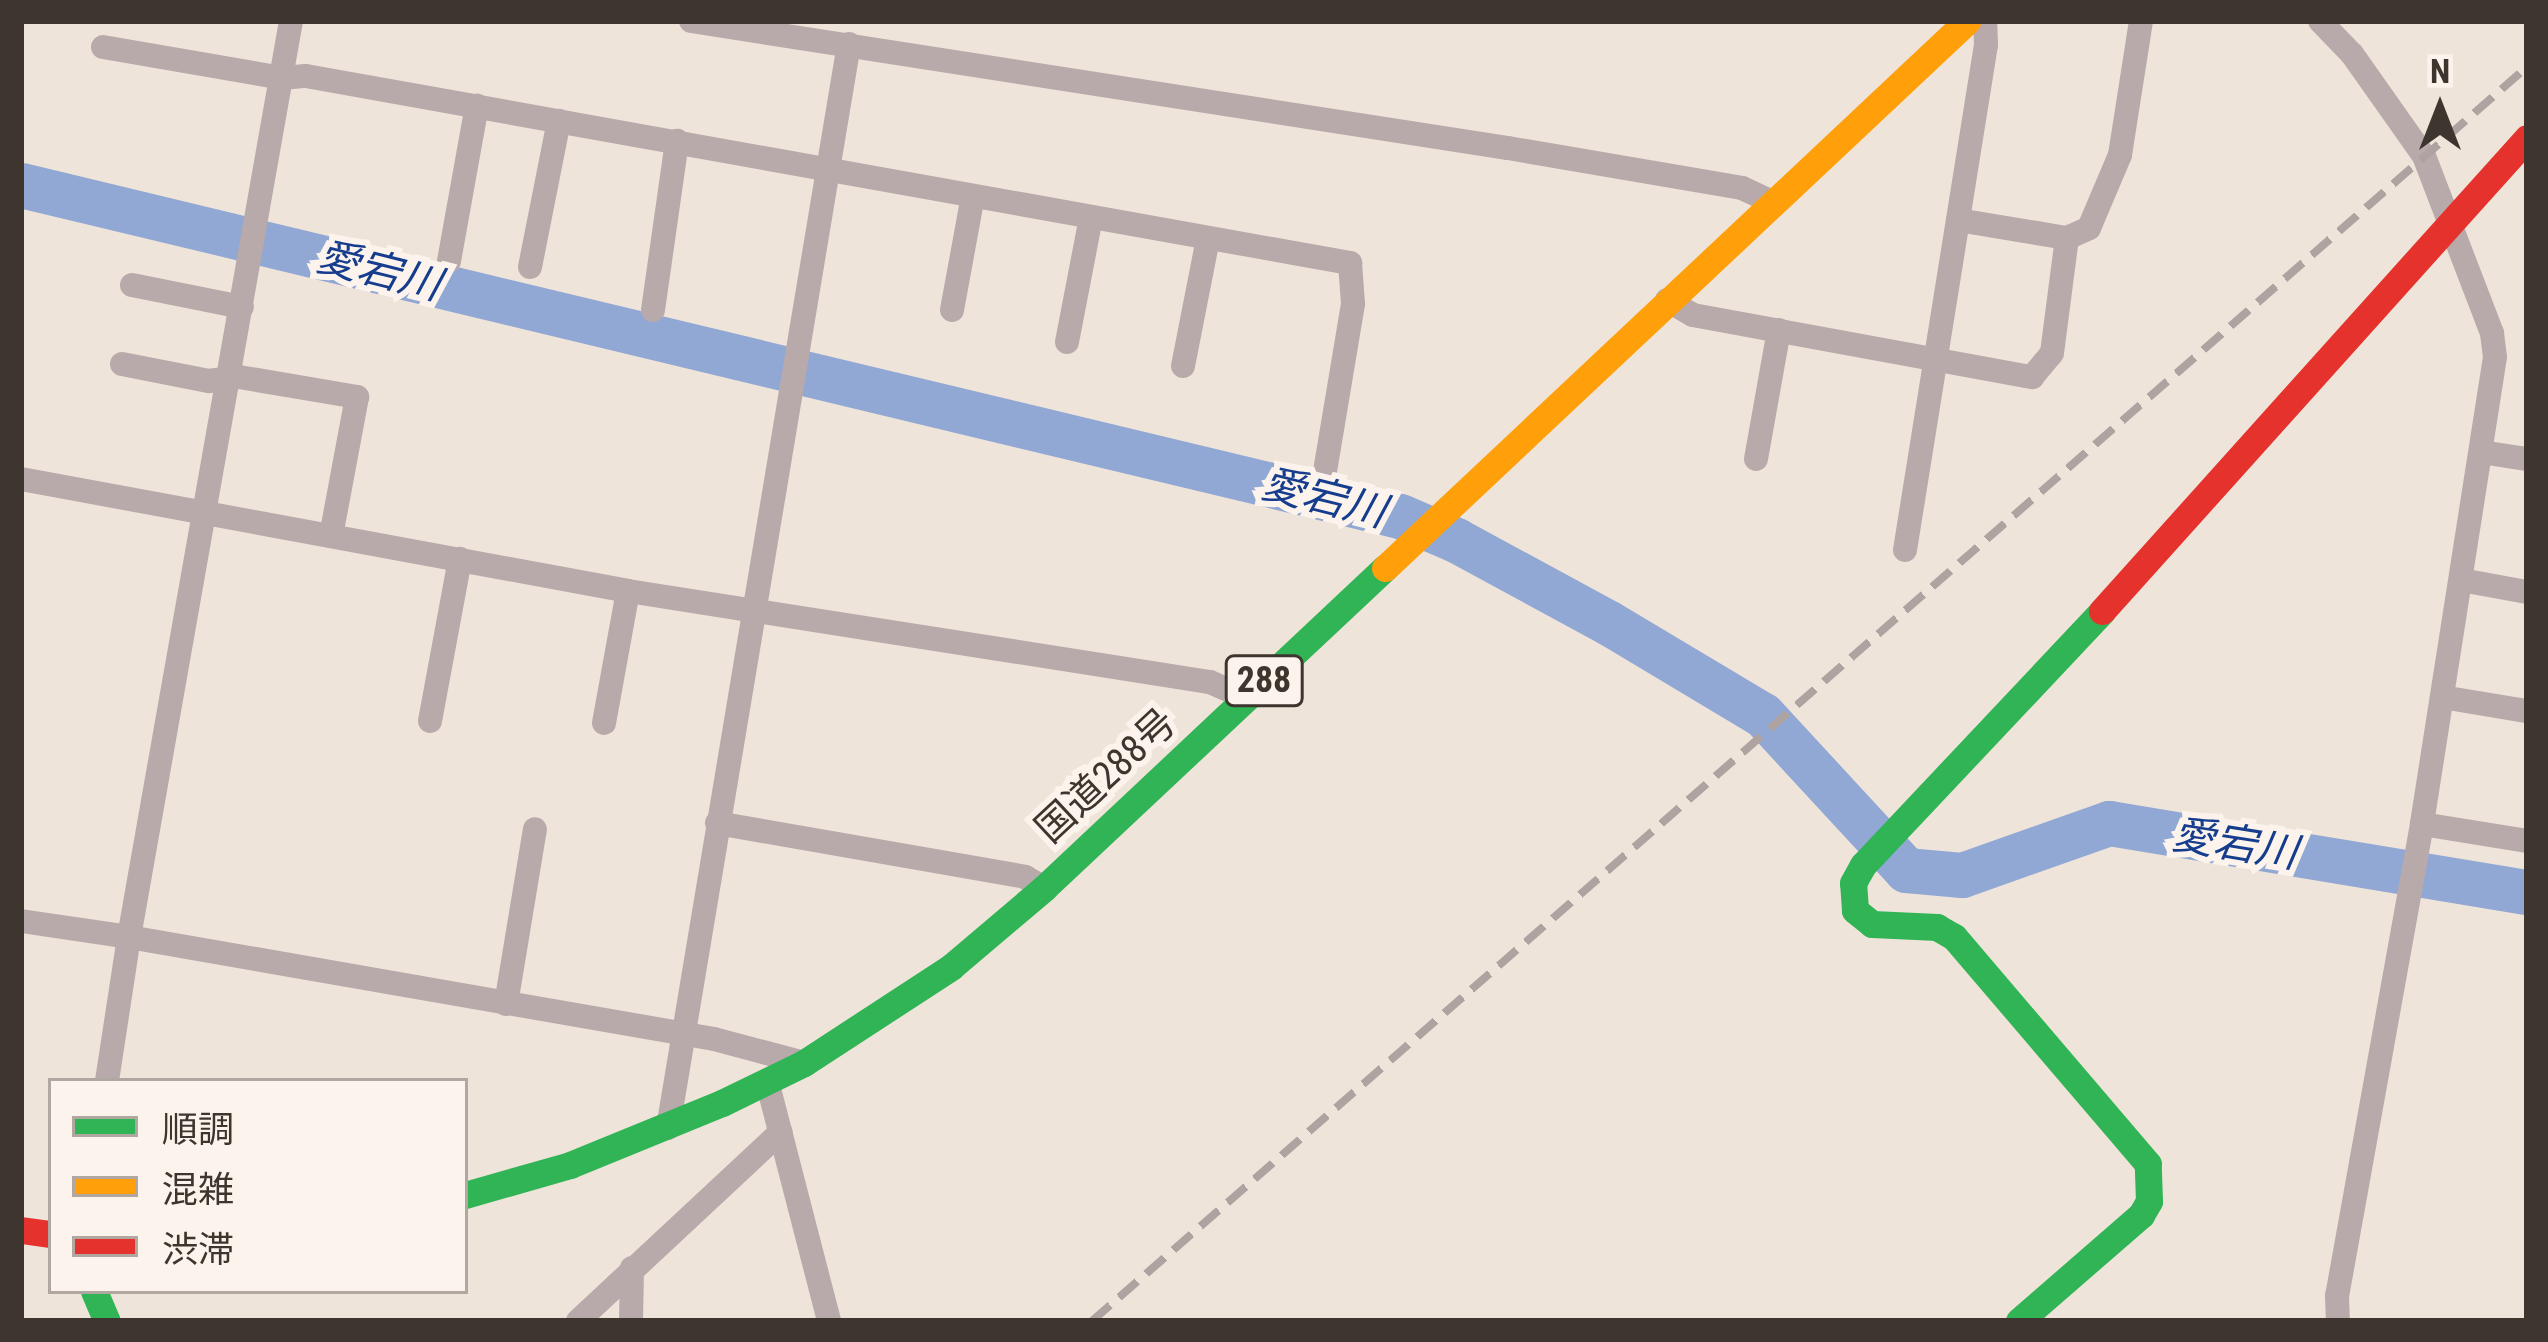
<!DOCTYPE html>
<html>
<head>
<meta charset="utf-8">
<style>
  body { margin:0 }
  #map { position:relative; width:2548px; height:1342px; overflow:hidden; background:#efe4d9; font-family:"Roboto Condensed","Noto Sans JP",sans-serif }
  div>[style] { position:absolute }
  .river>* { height:45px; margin:-22.5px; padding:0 22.5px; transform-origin:22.5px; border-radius:22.5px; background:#91a7d4 }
  .street>* { height:24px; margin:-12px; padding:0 12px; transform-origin:12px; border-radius:12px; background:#b8aaab }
  .fast>* { height:27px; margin:-13.5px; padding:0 13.5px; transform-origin:13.5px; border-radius:13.5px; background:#30b455 }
  .slow>* { height:27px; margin:-13.5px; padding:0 13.5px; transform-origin:13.5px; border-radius:13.5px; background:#ff9f0a }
  .jam>* { height:27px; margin:-13.5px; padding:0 13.5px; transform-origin:13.5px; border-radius:13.5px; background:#e5322d }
  .rail>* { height:8px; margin-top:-4px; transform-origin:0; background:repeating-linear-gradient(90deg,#aea3a1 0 24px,transparent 0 36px) }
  span { translate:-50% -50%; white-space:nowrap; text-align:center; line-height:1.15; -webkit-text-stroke:12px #fcf4ec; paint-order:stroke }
  .shield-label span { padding:3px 9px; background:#fcf4ec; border:3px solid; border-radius:9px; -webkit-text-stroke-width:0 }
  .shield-label { font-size:36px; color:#3e362e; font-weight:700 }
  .street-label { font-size:39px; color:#3e362e }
  .water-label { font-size:42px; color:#153c8d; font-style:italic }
  .frame { position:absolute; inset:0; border:24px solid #3e362e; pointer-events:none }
  .legend { position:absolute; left:48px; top:1078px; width:420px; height:216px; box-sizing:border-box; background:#fcf4ec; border:3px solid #b0a8a0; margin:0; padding:15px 21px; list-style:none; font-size:36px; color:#3e362e }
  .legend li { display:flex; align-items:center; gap:24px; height:60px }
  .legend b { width:60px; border:3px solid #b0a8a0 }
  .north { position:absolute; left:2380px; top:48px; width:120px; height:120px; -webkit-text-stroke:9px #fcf4ec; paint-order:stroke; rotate:0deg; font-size:33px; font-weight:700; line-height:48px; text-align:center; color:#3e362e }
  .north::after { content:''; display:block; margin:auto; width:42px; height:54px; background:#3e362e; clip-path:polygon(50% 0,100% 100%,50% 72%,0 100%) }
</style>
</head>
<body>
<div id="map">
  <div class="river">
    <i style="left:21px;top:185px;width:1418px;rotate:13.5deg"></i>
    <i style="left:1400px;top:516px;width:61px;rotate:23.2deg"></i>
    <i style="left:1456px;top:540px;width:174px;rotate:28.5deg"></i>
    <i style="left:1609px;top:623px;width:179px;rotate:30.9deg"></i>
    <i style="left:1763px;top:715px;width:211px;rotate:47.3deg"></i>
    <i style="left:1906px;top:870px;width:56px;rotate:5.1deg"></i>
    <i style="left:1962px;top:875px;width:156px;rotate:-19.5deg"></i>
    <i style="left:2109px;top:823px;width:424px;rotate:9.4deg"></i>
  </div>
  <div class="street">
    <i style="left:291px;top:21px;width:930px;rotate:100.03deg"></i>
    <i style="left:129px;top:937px;width:594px;rotate:9.89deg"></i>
    <i style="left:714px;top:1039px;width:93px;rotate:14.9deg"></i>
    <i style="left:691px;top:21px;width:827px;rotate:8.84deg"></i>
    <i style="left:1508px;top:148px;width:237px;rotate:9.7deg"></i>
    <i style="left:1742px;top:188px;width:33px;rotate:25deg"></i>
    <i style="left:2320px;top:21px;width:46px;rotate:45.9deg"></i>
    <i style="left:2352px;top:54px;width:125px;rotate:54.8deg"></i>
    <i style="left:2424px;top:156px;width:190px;rotate:69deg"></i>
    <i style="left:2492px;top:333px;width:24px;rotate:83deg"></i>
    <i style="left:2495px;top:357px;width:473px;rotate:98.9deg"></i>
    <i style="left:2422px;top:824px;width:480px;rotate:100.2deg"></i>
    <i style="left:2337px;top:1296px;width:25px;rotate:88deg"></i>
    <i style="left:103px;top:47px;width:182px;rotate:9.8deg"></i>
    <i style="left:282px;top:78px;width:24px;rotate:-5deg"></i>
    <i style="left:306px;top:76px;width:1061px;rotate:10.16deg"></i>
    <i style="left:1350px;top:263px;width:41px;rotate:85.8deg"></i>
    <i style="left:1353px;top:304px;width:182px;rotate:99.5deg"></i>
    <i style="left:1958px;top:220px;width:110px;rotate:9.4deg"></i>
    <i style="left:2067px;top:238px;width:24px;rotate:-24deg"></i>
    <i style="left:2089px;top:228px;width:79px;rotate:-67deg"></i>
    <i style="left:2120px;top:155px;width:136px;rotate:-81.1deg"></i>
    <i style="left:449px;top:261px;width:158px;rotate:-79.8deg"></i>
    <i style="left:530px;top:267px;width:149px;rotate:-78.8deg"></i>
    <i style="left:132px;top:285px;width:112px;rotate:11.3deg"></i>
    <i style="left:1667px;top:300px;width:30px;rotate:30deg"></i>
    <i style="left:1693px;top:315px;width:345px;rotate:10.4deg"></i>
    <i style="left:2032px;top:377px;width:31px;rotate:-50deg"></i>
    <i style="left:2052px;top:353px;width:116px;rotate:-82.6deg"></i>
    <i style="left:653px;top:310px;width:171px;rotate:-81.9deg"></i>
    <i style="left:952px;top:310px;width:116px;rotate:-79.6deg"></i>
    <i style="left:1067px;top:342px;width:127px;rotate:-79.1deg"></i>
    <i style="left:122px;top:364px;width:89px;rotate:11.1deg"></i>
    <i style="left:209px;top:381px;width:30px;rotate:-8deg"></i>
    <i style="left:239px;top:377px;width:120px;rotate:9.6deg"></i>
    <i style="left:357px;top:397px;width:141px;rotate:100.6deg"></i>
    <i style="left:1183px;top:366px;width:130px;rotate:-78.9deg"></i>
    <i style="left:2481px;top:452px;width:47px;rotate:8.7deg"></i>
    <i style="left:1756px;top:459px;width:131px;rotate:-79.9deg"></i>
    <i style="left:21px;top:479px;width:617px;rotate:10.45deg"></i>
    <i style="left:628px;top:591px;width:589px;rotate:8.89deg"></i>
    <i style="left:1210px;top:682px;width:39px;rotate:24deg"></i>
    <i style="left:1905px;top:550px;width:511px;rotate:-80.89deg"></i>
    <i style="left:1986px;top:45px;width:24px;rotate:-92deg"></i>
    <i style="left:2461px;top:580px;width:67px;rotate:10.3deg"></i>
    <i style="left:2442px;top:697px;width:86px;rotate:9.4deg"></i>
    <i style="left:430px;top:721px;width:165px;rotate:-79.5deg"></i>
    <i style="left:604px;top:723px;width:134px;rotate:-79.7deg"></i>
    <i style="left:717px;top:823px;width:313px;rotate:9.9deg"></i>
    <i style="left:1025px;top:877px;width:22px;rotate:30deg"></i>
    <i style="left:2422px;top:824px;width:106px;rotate:9.2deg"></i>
    <i style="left:21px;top:921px;width:109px;rotate:8.4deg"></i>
    <i style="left:129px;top:937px;width:146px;rotate:98.7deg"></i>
    <i style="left:506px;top:1004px;width:177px;rotate:-80.6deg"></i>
    <i style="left:767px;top:1081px;width:248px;rotate:75.5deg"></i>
    <i style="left:668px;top:1128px;width:1099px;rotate:-80.52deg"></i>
    <i style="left:578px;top:1321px;width:277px;rotate:-43deg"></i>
    <i style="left:631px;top:1321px;width:53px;rotate:-88.9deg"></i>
  </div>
  <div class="fast">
    <i style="left:465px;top:1195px;width:109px;rotate:-15.9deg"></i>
    <i style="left:570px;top:1165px;width:164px;rotate:-22.2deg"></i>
    <i style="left:722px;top:1103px;width:91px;rotate:-26deg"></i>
    <i style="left:804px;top:1063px;width:176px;rotate:-33.1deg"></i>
    <i style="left:951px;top:967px;width:122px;rotate:-40.3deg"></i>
    <i style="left:1044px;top:888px;width:468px;rotate:-43.2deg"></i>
    <i style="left:94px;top:1291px;width:33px;rotate:67deg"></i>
    <i style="left:2019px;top:1321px;width:162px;rotate:-41deg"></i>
    <i style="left:2141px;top:1215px;width:16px;rotate:-60deg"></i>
    <i style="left:2149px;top:1201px;width:37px;rotate:-92deg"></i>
    <i style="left:2148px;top:1164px;width:299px;rotate:-130.5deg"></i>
    <i style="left:1954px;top:937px;width:20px;rotate:-150deg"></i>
    <i style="left:1937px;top:927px;width:65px;rotate:-177.4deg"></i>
    <i style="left:1872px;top:924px;width:22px;rotate:-141deg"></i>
    <i style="left:1855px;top:910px;width:27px;rotate:-94deg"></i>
    <i style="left:1853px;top:883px;width:21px;rotate:-61deg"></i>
    <i style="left:1863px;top:865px;width:349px;rotate:-46.7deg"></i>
  </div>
  <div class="slow">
    <i style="left:1385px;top:568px;width:799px;rotate:-43.22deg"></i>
  </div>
  <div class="jam">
    <i style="left:2102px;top:611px;width:636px;rotate:-48.06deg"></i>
    <i style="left:21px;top:1230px;width:30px;rotate:8deg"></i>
  </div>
  <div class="rail">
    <i style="left:1092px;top:1321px;width:1906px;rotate:-41.15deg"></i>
  </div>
  <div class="shield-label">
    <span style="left:1264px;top:681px">288</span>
  </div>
  <div class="street-label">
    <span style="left:1106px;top:776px;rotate:-43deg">国道288号</span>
  </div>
  <div class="water-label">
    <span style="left:379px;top:271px;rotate:14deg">愛宕川</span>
    <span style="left:1324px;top:498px;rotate:14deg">愛宕川</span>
    <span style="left:2235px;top:844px;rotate:9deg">愛宕川</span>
  </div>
  <div class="frame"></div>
  <ul class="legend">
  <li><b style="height:15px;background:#30b455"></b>順調</li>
  <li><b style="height:15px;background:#ff9f0a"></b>混雑</li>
  <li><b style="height:15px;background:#e5322d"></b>渋滞</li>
  </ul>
  <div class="north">N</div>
</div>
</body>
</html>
